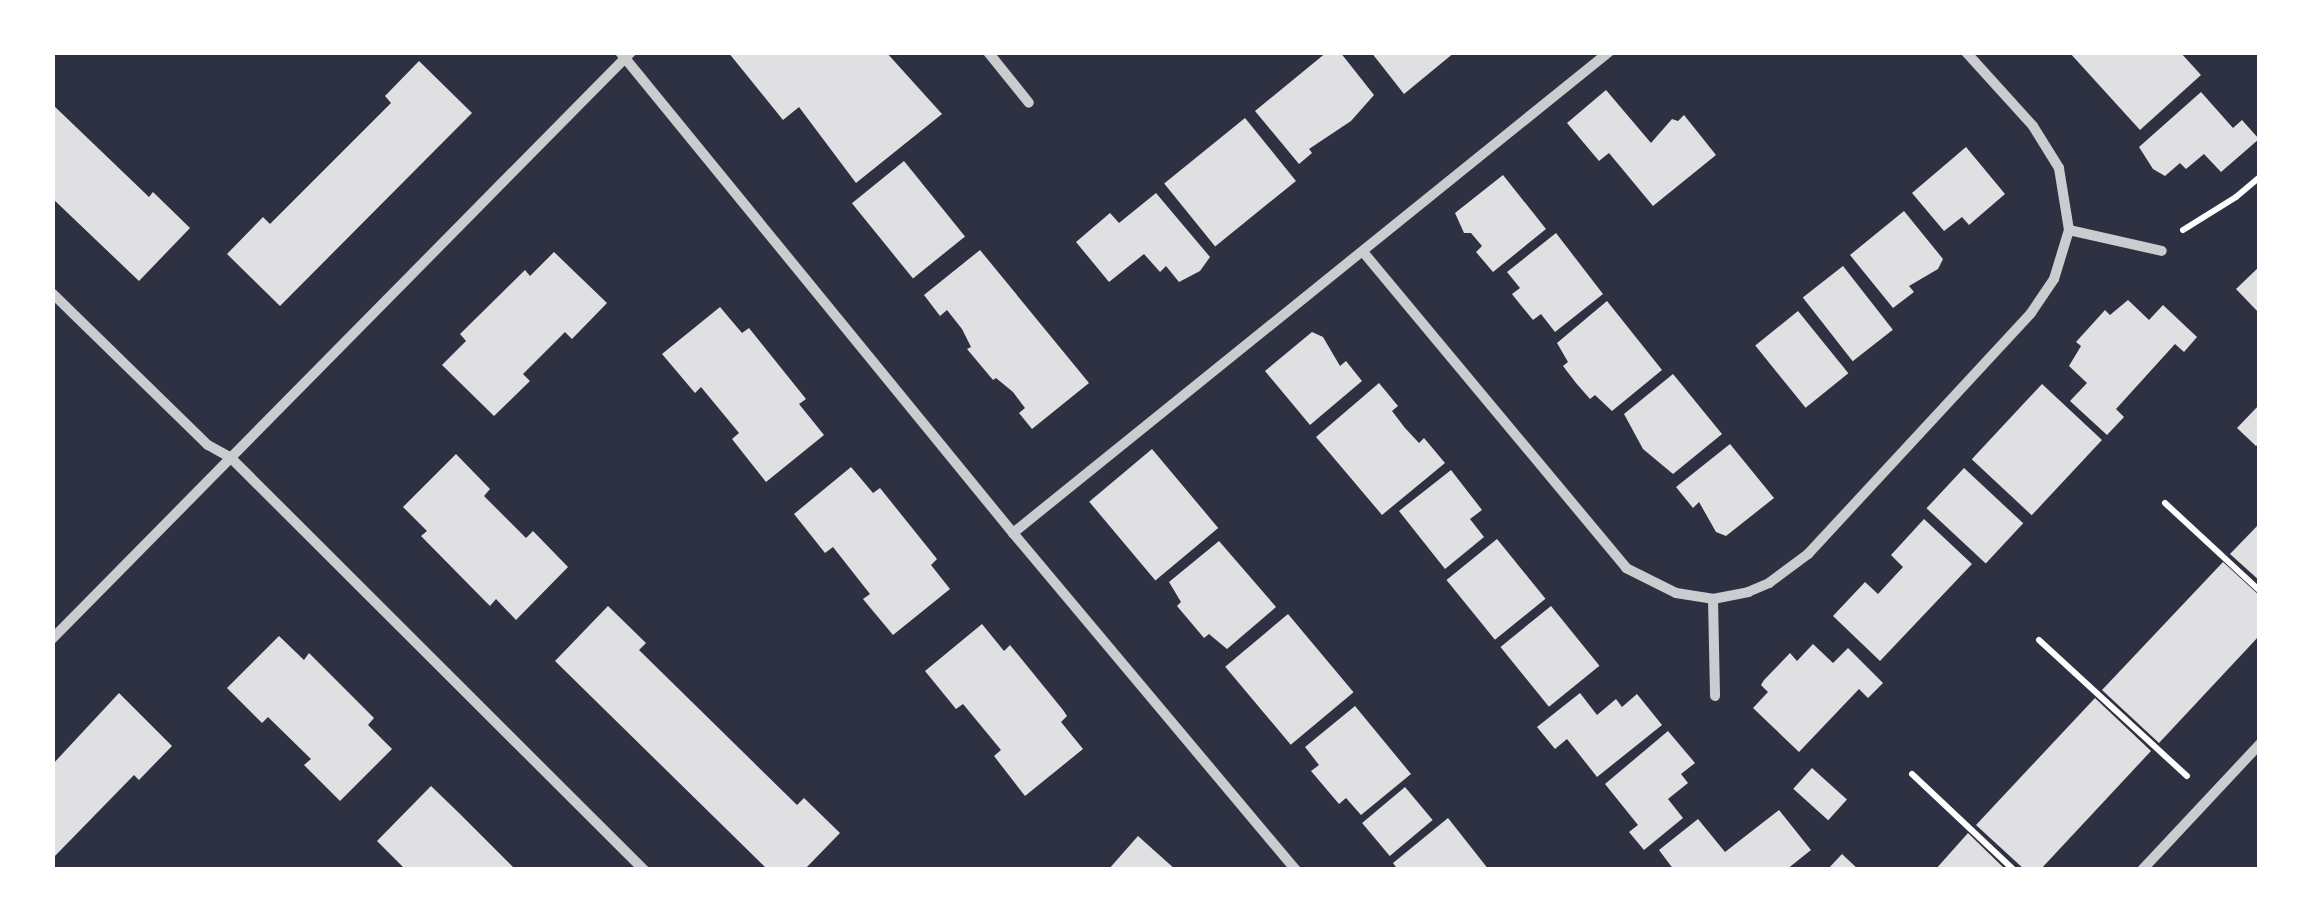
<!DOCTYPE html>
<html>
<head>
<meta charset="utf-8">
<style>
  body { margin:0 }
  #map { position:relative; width:2312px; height:922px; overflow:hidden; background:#2d3142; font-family:Inter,sans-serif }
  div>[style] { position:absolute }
  .building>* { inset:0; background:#e0e0e3; transform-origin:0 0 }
  .path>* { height:6px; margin:-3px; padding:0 3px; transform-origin:3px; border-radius:3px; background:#fff }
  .minor>* { height:10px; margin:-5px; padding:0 5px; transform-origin:5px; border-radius:5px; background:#caccd0 }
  span { translate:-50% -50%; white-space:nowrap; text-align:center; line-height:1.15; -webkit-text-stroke:10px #fff; paint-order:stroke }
  .frame { position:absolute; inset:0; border:55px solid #fff; pointer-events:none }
</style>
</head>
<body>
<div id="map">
  <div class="building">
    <i style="clip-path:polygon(728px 52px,886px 52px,942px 114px,856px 183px,799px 107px,783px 120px)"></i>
    <i style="clip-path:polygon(1327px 52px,1340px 52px,1374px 95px,1351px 121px,1309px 149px,1312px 153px,1299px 164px,1255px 111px)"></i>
    <i style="clip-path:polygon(1371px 52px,1455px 52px,1404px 94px)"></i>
    <i style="clip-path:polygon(2069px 52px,2180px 52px,2201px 75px,2140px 130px)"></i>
    <i style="clip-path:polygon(419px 61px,472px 113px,280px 306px,227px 254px,263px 217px,270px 224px,391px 103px,385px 96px)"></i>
    <i style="clip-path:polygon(1606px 90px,1651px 143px,1672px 119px,1678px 121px,1684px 115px,1716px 155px,1653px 206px,1609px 153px,1599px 161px,1567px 123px)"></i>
    <i style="clip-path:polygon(2201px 92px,2233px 128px,2242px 120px,2259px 139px,2221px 172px,2204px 154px,2186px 169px,2180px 163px,2165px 176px,2153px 169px,2139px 147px)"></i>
    <i style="clip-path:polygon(52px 104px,149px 197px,153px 192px,190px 228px,139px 281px,52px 198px)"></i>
    <i style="left:1245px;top:118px;width:81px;height:104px;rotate:51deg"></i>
    <i style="clip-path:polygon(1966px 147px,2005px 194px,1969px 225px,1962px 217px,1944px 231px,1912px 193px)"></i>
    <i style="left:904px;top:161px;width:97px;height:67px;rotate:51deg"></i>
    <i style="clip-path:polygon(1503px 175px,1546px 229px,1493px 272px,1476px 252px,1482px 246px,1471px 233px,1464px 233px,1455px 213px)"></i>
    <i style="clip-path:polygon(1156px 193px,1210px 257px,1200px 271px,1179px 282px,1166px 266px,1160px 272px,1144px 254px,1109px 282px,1076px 242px,1110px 213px,1119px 223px)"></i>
    <i style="clip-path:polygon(1904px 211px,1943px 259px,1938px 269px,1909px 286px,1914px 292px,1893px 308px,1850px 255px)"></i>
    <i style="clip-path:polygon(1556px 233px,1603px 294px,1555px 332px,1541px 314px,1533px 320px,1515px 298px,1512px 294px,1520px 288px,1507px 272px)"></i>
    <i style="clip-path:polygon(980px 250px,1089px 383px,1032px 429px,1019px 413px,1025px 408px,1013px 392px,996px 378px,993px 380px,967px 349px,971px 347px,962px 329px,947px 310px,940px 316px,924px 295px)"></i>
    <i style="clip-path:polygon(554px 252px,607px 303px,572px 339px,565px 332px,523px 374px,530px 381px,494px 416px,442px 365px,466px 341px,460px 334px,525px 270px,530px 276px)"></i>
    <i style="left:1843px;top:266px;width:81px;height:51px;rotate:52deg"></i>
    <i style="clip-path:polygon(2260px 266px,2260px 314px,2236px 289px)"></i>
    <i style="clip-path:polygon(2128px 300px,2149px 320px,2163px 305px,2197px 337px,2184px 352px,2175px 344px,2116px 409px,2124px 417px,2107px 435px,2070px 401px,2087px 383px,2069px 366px,2081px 346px,2076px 342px,2105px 310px,2110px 315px)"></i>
    <i style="clip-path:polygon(1607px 301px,1662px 370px,1612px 411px,1595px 395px,1590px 399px,1576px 383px,1563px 366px,1568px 362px,1557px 343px)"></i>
    <i style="clip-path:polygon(720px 307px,742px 333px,749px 328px,806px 399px,799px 404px,824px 435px,766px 482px,732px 439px,739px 433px,701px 387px,695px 393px,662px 354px)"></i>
    <i style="left:1798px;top:311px;width:80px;height:55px;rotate:51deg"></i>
    <i style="clip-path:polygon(1312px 332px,1323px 337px,1340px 366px,1346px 361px,1362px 381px,1310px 425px,1265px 371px)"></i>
    <i style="clip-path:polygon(1673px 374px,1722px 434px,1673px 474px,1643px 449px,1624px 414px)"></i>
    <i style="clip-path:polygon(1379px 383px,1398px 406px,1392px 411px,1405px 428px,1419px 443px,1424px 438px,1445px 463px,1382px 515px,1316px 437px)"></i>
    <i style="left:2042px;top:384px;width:82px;height:103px;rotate:43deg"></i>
    <i style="clip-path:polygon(2260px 404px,2260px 443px,2256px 446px,2237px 428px)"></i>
    <i style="clip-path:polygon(1730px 444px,1774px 498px,1726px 536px,1716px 532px,1699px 502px,1693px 508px,1676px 487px)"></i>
    <i style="left:1152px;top:449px;width:103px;height:82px;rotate:50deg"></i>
    <i style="clip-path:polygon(456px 454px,490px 489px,484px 496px,526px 538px,533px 531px,568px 567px,516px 620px,496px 599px,490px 606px,482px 598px,421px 536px,427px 531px,403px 507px)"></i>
    <i style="clip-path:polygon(851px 467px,873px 493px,880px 488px,937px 559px,931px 565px,950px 589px,893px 635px,863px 599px,870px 594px,833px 547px,825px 553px,794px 514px)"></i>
    <i style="left:1964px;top:468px;width:81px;height:55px;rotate:43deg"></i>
    <i style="clip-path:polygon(1451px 470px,1482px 510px,1470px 519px,1484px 537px,1445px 569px,1399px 511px)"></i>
    <i style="clip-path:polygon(1924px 519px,1972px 564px,1880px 661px,1833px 616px,1865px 582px,1878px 594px,1903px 567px,1891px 555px)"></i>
    <i style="clip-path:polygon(2260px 523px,2260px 581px,2230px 554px)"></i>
    <i style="left:1497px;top:539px;width:77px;height:65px;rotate:51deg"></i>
    <i style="clip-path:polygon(1219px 541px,1276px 607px,1227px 649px,1209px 634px,1204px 638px,1177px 606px,1181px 602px,1169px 582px)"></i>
    <i style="clip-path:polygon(2223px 562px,2260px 596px,2260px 635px,2159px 743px,2102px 690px)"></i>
    <i style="clip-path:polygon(608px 606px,646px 643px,639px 650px,797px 805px,804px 798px,840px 833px,804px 870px,768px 870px,555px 661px)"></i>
    <i style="left:1551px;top:606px;width:77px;height:65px;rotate:51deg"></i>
    <i style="left:1288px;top:614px;width:102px;height:82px;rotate:50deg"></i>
    <i style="clip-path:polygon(982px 624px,1004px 651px,1010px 645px,1063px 710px,1067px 716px,1061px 722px,1083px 749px,1025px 796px,994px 756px,1001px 750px,963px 704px,956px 709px,925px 671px)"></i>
    <i style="clip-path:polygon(279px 636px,304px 660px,309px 653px,374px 718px,368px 725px,392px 749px,340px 801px,304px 765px,311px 759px,268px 717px,262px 723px,227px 688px)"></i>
    <i style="clip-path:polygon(1813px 644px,1833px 663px,1848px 648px,1883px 683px,1868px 698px,1859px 689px,1799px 752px,1753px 708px,1768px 692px,1761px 685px,1764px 680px,1790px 653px,1797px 661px)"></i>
    <i style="clip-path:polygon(119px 693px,172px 746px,139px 780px,134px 775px,52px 859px,52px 765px)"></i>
    <i style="clip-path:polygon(1580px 693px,1597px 715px,1616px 699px,1622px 707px,1637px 694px,1662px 725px,1597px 777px,1567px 739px,1555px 749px,1537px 727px)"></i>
    <i style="clip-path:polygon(2095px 698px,2151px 751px,2040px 870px,2025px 870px,1976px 825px)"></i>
    <i style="clip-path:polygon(1355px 706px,1411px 774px,1361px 815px,1346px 798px,1339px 804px,1311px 771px,1319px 765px,1305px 747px)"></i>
    <i style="clip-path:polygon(1668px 731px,1695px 763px,1681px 774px,1688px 783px,1668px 799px,1683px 818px,1644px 850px,1629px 832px,1638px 825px,1605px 784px)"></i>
    <i style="left:1812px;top:768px;width:47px;height:28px;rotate:42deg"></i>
    <i style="clip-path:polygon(431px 786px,459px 813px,516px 870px,406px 870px,377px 841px)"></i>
    <i style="left:1405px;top:787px;width:43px;height:56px;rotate:50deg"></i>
    <i style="clip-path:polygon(1779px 810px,1811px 850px,1786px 870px,1674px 870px,1659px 850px,1698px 819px,1725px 852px)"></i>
    <i style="clip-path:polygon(1448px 818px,1489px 870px,1398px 870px,1393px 863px)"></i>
    <i style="clip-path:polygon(1968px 833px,2006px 870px,1935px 870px)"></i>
    <i style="clip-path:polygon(1138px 836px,1176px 870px,1108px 870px)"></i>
    <i style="clip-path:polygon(1842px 854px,1859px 870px,1827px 870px)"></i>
  </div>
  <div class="path">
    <i style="left:2183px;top:230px;width:62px;rotate:-31.9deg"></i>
    <i style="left:2236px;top:197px;width:31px;rotate:-40deg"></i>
    <i style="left:2165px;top:503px;width:129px;rotate:42.8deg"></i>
    <i style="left:2039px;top:640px;width:201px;rotate:42.6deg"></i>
    <i style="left:1912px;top:774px;width:140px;rotate:43.3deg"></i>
  </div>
  <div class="minor">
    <i style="left:620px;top:52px;width:621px;rotate:50.75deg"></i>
    <i style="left:1013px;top:533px;width:440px;rotate:50deg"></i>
    <i style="left:988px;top:52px;width:65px;rotate:51.2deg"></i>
    <i style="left:2069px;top:230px;width:95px;rotate:12.7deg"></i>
    <i style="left:1364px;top:253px;width:410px;rotate:50.2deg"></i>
    <i style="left:1626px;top:568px;width:56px;rotate:26.6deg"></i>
    <i style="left:1676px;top:593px;width:37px;rotate:9deg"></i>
    <i style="left:1713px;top:599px;width:36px;rotate:-11deg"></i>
    <i style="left:1748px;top:592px;width:23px;rotate:-23deg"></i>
    <i style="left:1769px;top:583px;width:49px;rotate:-36.6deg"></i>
    <i style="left:1808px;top:554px;width:328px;rotate:-47.2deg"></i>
    <i style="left:2031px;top:313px;width:41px;rotate:-55.9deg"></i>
    <i style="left:2054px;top:279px;width:51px;rotate:-73deg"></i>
    <i style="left:2069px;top:230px;width:63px;rotate:-99.2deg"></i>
    <i style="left:2059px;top:168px;width:49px;rotate:-121.8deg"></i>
    <i style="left:2033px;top:126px;width:100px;rotate:-132.2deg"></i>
    <i style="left:52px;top:293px;width:218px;rotate:44.3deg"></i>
    <i style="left:208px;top:445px;width:25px;rotate:29deg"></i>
    <i style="left:230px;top:457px;width:585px;rotate:44.93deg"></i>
    <i style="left:1013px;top:533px;width:766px;rotate:-38.91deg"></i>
    <i style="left:1713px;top:599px;width:97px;rotate:88.8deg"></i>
    <i style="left:52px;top:639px;width:825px;rotate:-45.39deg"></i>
    <i style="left:2142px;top:870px;width:173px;rotate:-46.9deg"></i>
  </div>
  <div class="frame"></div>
</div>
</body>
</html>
